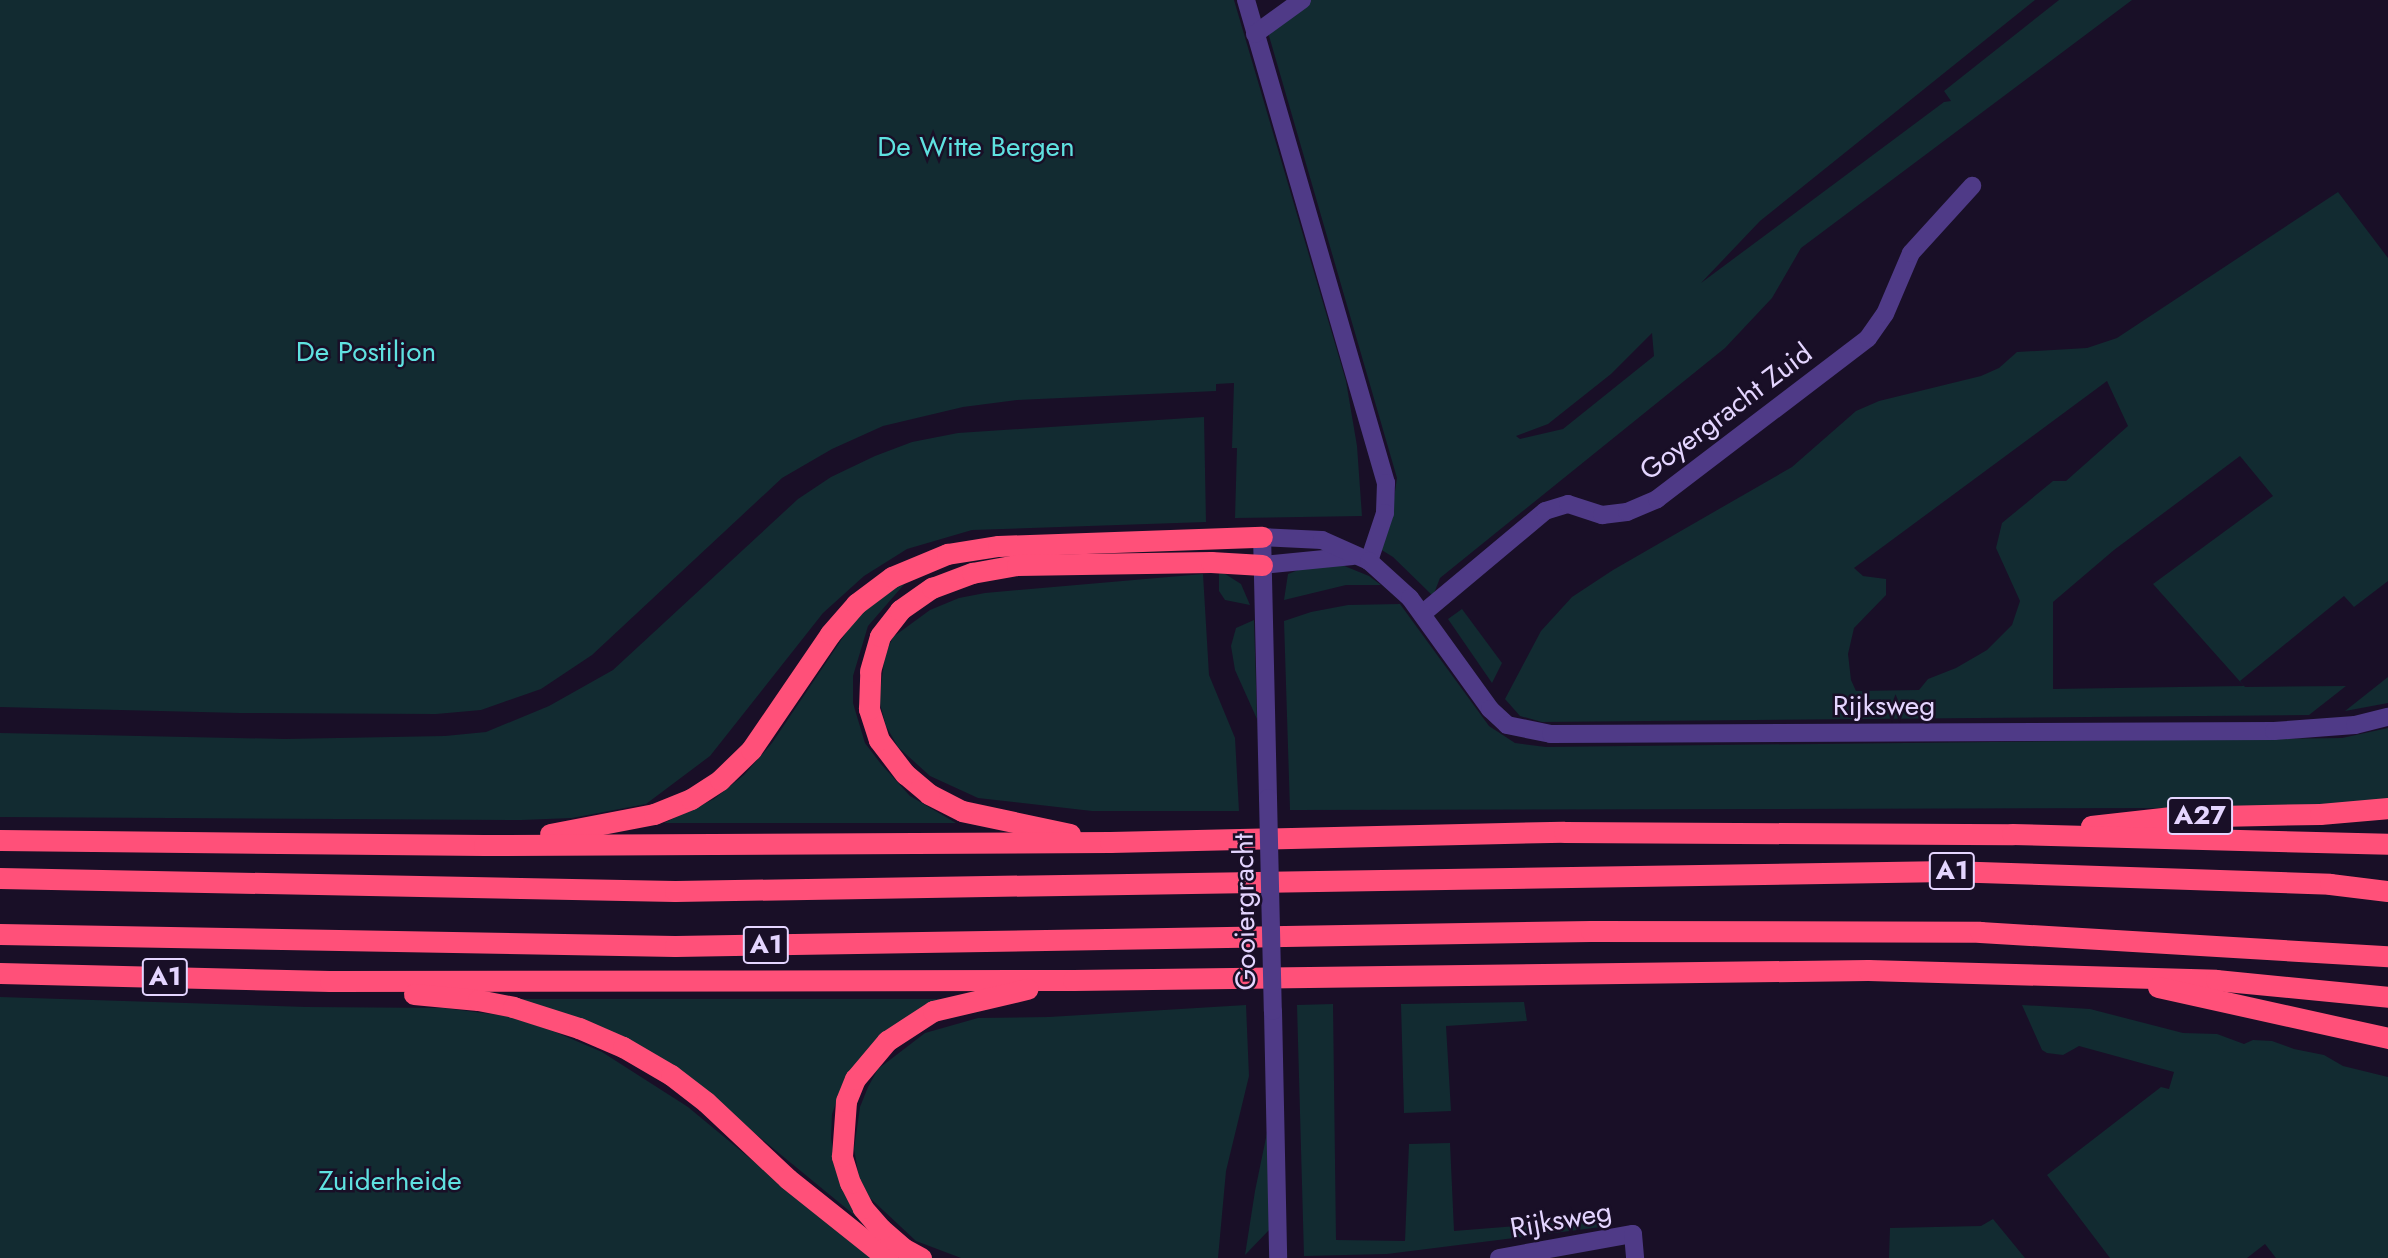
<!DOCTYPE html>
<html>
<head>
<meta charset="utf-8">
<style>
  body { margin:0 }
  #map { position:relative; width:2388px; height:1258px; overflow:hidden; background:#190f27; font-family:Jost,sans-serif }
  div>[style] { position:absolute }
  .green>* { inset:0; background:#122b31 }
  .minor>* { height:18px; margin:-9px; padding:0 9px; transform-origin:9px; border-radius:9px; background:#4f3a87 }
  .motorway>* { height:21px; margin:-10.5px; padding:0 10.5px; transform-origin:10.5px; border-radius:10.5px; background:#ff5079 }
  .minor-bridge>* { height:18px; margin:-9px; padding:0 9px; transform-origin:9px; border-radius:9px; background:#4f3a87 }
  span { translate:-50% -50%; white-space:nowrap; text-align:center; line-height:1.15; -webkit-text-stroke:5px #190f27; paint-order:stroke }
  .shield-label span { padding:2px 5px; background:#190f27; border:2px solid; border-radius:5px; -webkit-text-stroke-width:0 }
  .shield-label { font-size:26px; color:#e4d5ff; font-weight:700 }
  .park-label { font-size:28px; color:#5fe1e0 }
  .street-label { font-size:28px; color:#e4d5ff }
</style>
</head>
<body>
<div id="map">
  <div class="green">
    <i style="clip-path:polygon(0 0,1234px 0,1346px 381px,1357px 446px,1362px 516px,1235px 518px,1237px 448px,1232px 448px,1234px 383px,1216px 384px,1216px 391px,1017px 400px,963px 407px,883px 426px,832px 449px,782px 478px,592px 655px,541px 689px,481px 710px,436px 714px,240px 713px,0 707px)"></i>
    <i style="clip-path:polygon(evenodd,1287px 0,2035px 0,1760px 221px,1701px 283px,1944px 102px,1951px 101px,1944px 91px,2059px 0,2132px 0,1801px 248px,1772px 298px,1725px 348px,1440px 578px,1433px 596px,1393px 557px,1380px 549px,1391px 518px,1397px 478px,1267px 29px,1292px 17px,1287px 0,1652px 333px,1654px 356px,1563px 429px,1520px 439px,1516px 436px,1548px 424px,1611px 374px,1652px 333px)"></i>
    <i style="clip-path:polygon(evenodd,2338px 192px,2388px 258px,2388px 581px,2354px 607px,2344px 596px,2240px 681px,2245px 687px,2346px 686px,2309px 715px,1542px 722px,1520px 716px,1505px 699px,1541px 631px,1572px 597px,1613px 570px,1792px 467px,1856px 411px,1879px 401px,1981px 376px,1999px 368px,2017px 352px,2087px 348px,2117px 338px,2338px 192px,2107px 381px,2128px 426px,2066px 481px,2053px 481px,2002px 523px,1996px 548px,2020px 601px,2012px 625px,1987px 650px,1956px 668px,1928px 679px,1919px 690px,1856px 691px,1851px 680px,1848px 654px,1854px 628px,1886px 595px,1886px 579px,1863px 576px,1854px 568px,2107px 381px,2338px 192px,2240px 456px,2273px 496px,2153px 584px,2244px 686px,2053px 689px,2053px 602px,2114px 550px,2240px 456px)"></i>
    <i style="clip-path:polygon(1204px 417px,1206px 522px,972px 530px,907px 549px,864px 576px,823px 613px,710px 756px,646px 804px,572px 818px,521px 820px,0 817px,0 733px,285px 739px,445px 736px,486px 732px,549px 706px,613px 670px,798px 499px,831px 477px,875px 456px,912px 442px,958px 433px)"></i>
    <i style="clip-path:polygon(1342px 565px,1369px 576px,1381px 585px,1346px 585px,1284px 600px,1288px 574px,1306px 567px)"></i>
    <i style="clip-path:polygon(1219px 570px,1241px 584px,1250px 605px,1225px 600px,1219px 591px)"></i>
    <i style="clip-path:polygon(1203px 574px,1209px 675px,1235px 738px,1239px 811px,1092px 811px,978px 798px,930px 776px,898px 747px,886px 726px,879px 700px,885px 655px,893px 637px,930px 610px,959px 598px,985px 593px)"></i>
    <i style="clip-path:polygon(907px 581px,868px 626px,853px 676px,853px 703px,865px 743px,881px 764px,910px 796px,956px 823px,664px 823px,714px 799px,744px 775px,772px 743px,856px 618px,878px 596px)"></i>
    <i style="clip-path:polygon(1400px 604px,1489px 726px,1515px 743px,1546px 747px,2342px 738px,2388px 728px,2388px 802px,2196px 808px,1290px 810px,1284px 621px,1311px 612px,1348px 605px)"></i>
    <i style="clip-path:polygon(1462px 609px,1502px 663px,1492px 683px,1448px 619px)"></i>
    <i style="clip-path:polygon(1254px 620px,1257px 719px,1235px 670px,1231px 646px,1236px 628px)"></i>
    <i style="clip-path:polygon(2388px 677px,2388px 703px,2345px 711px)"></i>
    <i style="clip-path:polygon(0 997px,306px 1007px,444px 1008px,507px 1016px,553px 1031px,602px 1052px,688px 1107px,870px 1258px,0 1258px)"></i>
    <i style="clip-path:polygon(509px 999px,952px 999px,841px 1090px,832px 1114px,831px 1138px,836px 1168px,864px 1223px,696px 1085px)"></i>
    <i style="clip-path:polygon(1524px 1002px,1527px 1021px,1446px 1026px,1451px 1111px,1404px 1113px,1401px 1004px)"></i>
    <i style="clip-path:polygon(1333px 1004px,1336px 1240px,1405px 1241px,1409px 1144px,1450px 1143px,1454px 1231px,1607px 1219px,1609px 1226px,1387px 1254px,1304px 1256px,1297px 1005px)"></i>
    <i style="clip-path:polygon(1246px 1005px,1249px 1076px,1226px 1171px,1218px 1258px,961px 1258px,916px 1241px,870px 1198px,859px 1177px,854px 1149px,860px 1107px,868px 1087px,878px 1069px,925px 1033px,978px 1018px,1049px 1017px)"></i>
    <i style="clip-path:polygon(2022px 1005px,2090px 1009px,2183px 1033px,2217px 1034px,2244px 1044px,2253px 1040px,2272px 1041px,2294px 1049px,2324px 1055px,2343px 1066px,2388px 1077px,2388px 1258px,2276px 1258px,2265px 1244px,2247px 1258px,2110px 1258px,2047px 1175px,2161px 1087px,2169px 1089px,2174px 1072px,2079px 1046px,2063px 1055px,2047px 1053px,2042px 1050px)"></i>
    <i style="clip-path:polygon(1268px 1128px,1271px 1228px,1245px 1255px,1255px 1191px)"></i>
    <i style="clip-path:polygon(1993px 1219px,2025px 1258px,1889px 1258px,1890px 1228px,1981px 1226px)"></i>
  </div>
  <div class="minor">
    <i style="left:1246px;top:0;width:503px;rotate:73.84deg"></i>
    <i style="left:1386px;top:483px;width:30px;rotate:92deg"></i>
    <i style="left:1385px;top:513px;width:51px;rotate:108.4deg"></i>
    <i style="left:1255px;top:34px;width:58px;rotate:-35.9deg"></i>
    <i style="left:1262px;top:565px;width:91px;rotate:-5.6deg"></i>
    <i style="left:1422px;top:614px;width:160px;rotate:-39.9deg"></i>
    <i style="left:1545px;top:511px;width:24px;rotate:-17deg"></i>
    <i style="left:1568px;top:504px;width:36px;rotate:18deg"></i>
    <i style="left:1602px;top:515px;width:25px;rotate:-7deg"></i>
    <i style="left:1627px;top:512px;width:33px;rotate:-23deg"></i>
    <i style="left:1657px;top:499px;width:265px;rotate:-37.3deg"></i>
    <i style="left:1868px;top:338px;width:29px;rotate:-55deg"></i>
    <i style="left:1885px;top:314px;width:66px;rotate:-66.9deg"></i>
    <i style="left:1911px;top:253px;width:91px;rotate:-47.7deg"></i>
    <i style="left:1268px;top:798px;width:261px;rotate:-91.3deg"></i>
    <i style="left:1262px;top:537px;width:60px;rotate:2.9deg"></i>
    <i style="left:1322px;top:540px;width:51px;rotate:24.1deg"></i>
    <i style="left:1369px;top:561px;width:55px;rotate:42.1deg"></i>
    <i style="left:1410px;top:598px;width:137px;rotate:54.2deg"></i>
    <i style="left:1490px;top:709px;width:23px;rotate:43deg"></i>
    <i style="left:1507px;top:725px;width:45px;rotate:11.6deg"></i>
    <i style="left:1551px;top:734px;width:723px;rotate:-0.24deg"></i>
    <i style="left:2274px;top:731px;width:81px;rotate:-4.2deg"></i>
    <i style="left:2355px;top:725px;width:34px;rotate:-14deg"></i>
    <i style="left:1273px;top:1011px;width:247px;rotate:88.8deg"></i>
    <i style="left:1499px;top:1258px;width:136px;rotate:-10.2deg"></i>
    <i style="left:1633px;top:1234px;width:24px;rotate:85deg"></i>
  </div>
  <div class="motorway">
    <i style="left:2091px;top:826px;width:81px;rotate:-6.4deg"></i>
    <i style="left:2171px;top:817px;width:149px;rotate:-1.2deg"></i>
    <i style="left:2320px;top:814px;width:68px;rotate:-5deg"></i>
    <i style="left:550px;top:834px;width:106px;rotate:-10.9deg"></i>
    <i style="left:654px;top:814px;width:40px;rotate:-22deg"></i>
    <i style="left:691px;top:799px;width:35px;rotate:-33deg"></i>
    <i style="left:720px;top:780px;width:43px;rotate:-44.1deg"></i>
    <i style="left:751px;top:750px;width:140px;rotate:-55.7deg"></i>
    <i style="left:830px;top:634px;width:40px;rotate:-49deg"></i>
    <i style="left:856px;top:604px;width:45px;rotate:-36.9deg"></i>
    <i style="left:892px;top:577px;width:60px;rotate:-22.7deg"></i>
    <i style="left:947px;top:554px;width:52px;rotate:-8.9deg"></i>
    <i style="left:998px;top:546px;width:264px;rotate:-2deg"></i>
    <i style="left:1070px;top:834px;width:110px;rotate:-168deg"></i>
    <i style="left:962px;top:811px;width:37px;rotate:-153deg"></i>
    <i style="left:929px;top:794px;width:31px;rotate:-140deg"></i>
    <i style="left:905px;top:774px;width:43px;rotate:-127.4deg"></i>
    <i style="left:879px;top:740px;width:33px;rotate:-108deg"></i>
    <i style="left:869px;top:709px;width:38px;rotate:-88deg"></i>
    <i style="left:870px;top:671px;width:36px;rotate:-74deg"></i>
    <i style="left:880px;top:636px;width:33px;rotate:-52deg"></i>
    <i style="left:900px;top:610px;width:39px;rotate:-35deg"></i>
    <i style="left:932px;top:588px;width:43px;rotate:-20.6deg"></i>
    <i style="left:972px;top:573px;width:46px;rotate:-10.1deg"></i>
    <i style="left:1017px;top:565px;width:194px;rotate:-0.9deg"></i>
    <i style="left:1211px;top:562px;width:51px;rotate:3.4deg"></i>
    <i style="left:0;top:840px;width:484px;rotate:0.6deg"></i>
    <i style="left:484px;top:845px;width:626px;rotate:-0.27deg"></i>
    <i style="left:1110px;top:842px;width:454px;rotate:-1.3deg"></i>
    <i style="left:1564px;top:832px;width:448px;rotate:0.3deg"></i>
    <i style="left:2012px;top:834px;width:376px;rotate:1.5deg"></i>
    <i style="left:0;top:878px;width:675px;rotate:1.1deg"></i>
    <i style="left:675px;top:891px;width:1273px;rotate:-0.9deg"></i>
    <i style="left:1948px;top:871px;width:382px;rotate:1.9deg"></i>
    <i style="left:2330px;top:884px;width:58px;rotate:6.9deg"></i>
    <i style="left:0;top:934px;width:675px;rotate:1.02deg"></i>
    <i style="left:675px;top:946px;width:916px;rotate:-0.94deg"></i>
    <i style="left:1591px;top:931px;width:389px;rotate:0.1deg"></i>
    <i style="left:1980px;top:932px;width:409px;rotate:3.4deg"></i>
    <i style="left:0;top:973px;width:330px;rotate:1.4deg"></i>
    <i style="left:330px;top:981px;width:743px;rotate:-0.08deg"></i>
    <i style="left:1073px;top:980px;width:795px;rotate:-0.72deg"></i>
    <i style="left:1868px;top:970px;width:348px;rotate:1.6deg"></i>
    <i style="left:2216px;top:980px;width:173px;rotate:5.6deg"></i>
    <i style="left:2158px;top:987px;width:236px;rotate:12.5deg"></i>
    <i style="left:414px;top:994px;width:64px;rotate:5.4deg"></i>
    <i style="left:478px;top:1000px;width:36px;rotate:11deg"></i>
    <i style="left:513px;top:1007px;width:69px;rotate:17.7deg"></i>
    <i style="left:579px;top:1028px;width:48px;rotate:23.4deg"></i>
    <i style="left:623px;top:1047px;width:56px;rotate:30.3deg"></i>
    <i style="left:671px;top:1075px;width:44px;rotate:37.6deg"></i>
    <i style="left:706px;top:1102px;width:112px;rotate:43.2deg"></i>
    <i style="left:788px;top:1179px;width:127px;rotate:38.6deg"></i>
    <i style="left:921px;top:1258px;width:21px;rotate:-151deg"></i>
    <i style="left:903px;top:1248px;width:29px;rotate:-139deg"></i>
    <i style="left:881px;top:1229px;width:28px;rotate:-131deg"></i>
    <i style="left:863px;top:1208px;width:28px;rotate:-117deg"></i>
    <i style="left:850px;top:1183px;width:28px;rotate:-107deg"></i>
    <i style="left:842px;top:1156px;width:55px;rotate:-85.8deg"></i>
    <i style="left:846px;top:1101px;width:24px;rotate:-68deg"></i>
    <i style="left:855px;top:1079px;width:50px;rotate:-49.9deg"></i>
    <i style="left:887px;top:1041px;width:55px;rotate:-33.1deg"></i>
    <i style="left:933px;top:1011px;width:97px;rotate:-13.2deg"></i>
  </div>
  <div class="minor-bridge">
    <i style="left:1268px;top:798px;width:213px;rotate:88.7deg"></i>
  </div>
  <div class="shield-label">
    <span style="left:2200px;top:816px">A27</span>
    <span style="left:1952px;top:871px">A1</span>
    <span style="left:766px;top:945px">A1</span>
    <span style="left:165px;top:977px">A1</span>
  </div>
  <div class="park-label">
    <span style="left:976px;top:147px">De Witte Bergen</span>
    <span style="left:366px;top:352px">De Postiljon</span>
    <span style="left:390px;top:1181px">Zuiderheide</span>
  </div>
  <div class="street-label">
    <span style="left:1726px;top:412px;rotate:-37deg">Goyergracht Zuid</span>
    <span style="left:1884px;top:706px">Rijksweg</span>
    <span style="left:1245px;top:912px;rotate:-91deg">Gooiergracht</span>
    <span style="left:1561px;top:1220px;rotate:-10deg">Rijksweg</span>
  </div>
</div>
</body>
</html>
